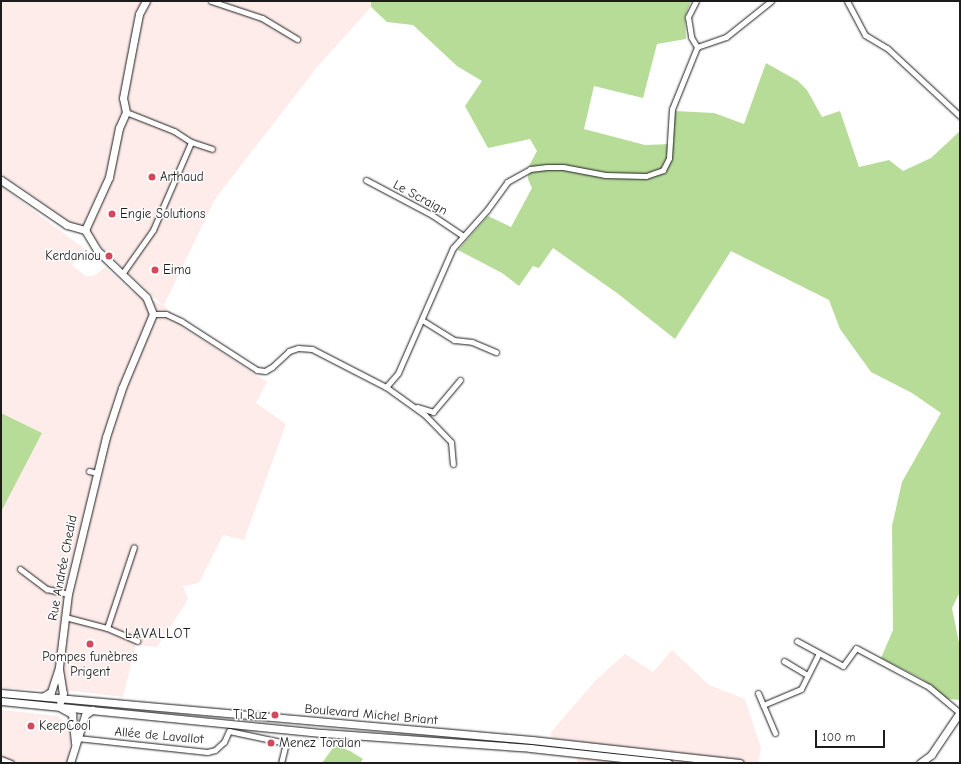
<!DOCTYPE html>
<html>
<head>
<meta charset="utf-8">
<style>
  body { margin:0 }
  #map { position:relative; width:961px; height:764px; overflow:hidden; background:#fff; font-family:"Comic Neue",sans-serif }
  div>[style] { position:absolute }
  .built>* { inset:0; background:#feecea }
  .green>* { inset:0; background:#b6dc98 }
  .roads { filter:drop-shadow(0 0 1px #1c1c1c) drop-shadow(0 0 1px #1c1c1c) }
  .street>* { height:5px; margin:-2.5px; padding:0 2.5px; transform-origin:2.5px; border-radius:2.5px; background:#fff }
  .secondary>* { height:7px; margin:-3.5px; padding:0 3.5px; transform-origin:3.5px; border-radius:3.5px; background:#fff }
  .dots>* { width:11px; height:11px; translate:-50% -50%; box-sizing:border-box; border:2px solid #fff; border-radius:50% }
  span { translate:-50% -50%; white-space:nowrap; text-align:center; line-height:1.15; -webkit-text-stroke:3px #fff; paint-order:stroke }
  .poi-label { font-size:13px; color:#1c1c1c }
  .left { translate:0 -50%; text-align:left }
  .right { translate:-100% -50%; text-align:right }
  .street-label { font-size:13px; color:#1c1c1c }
  .neighbourhood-label { font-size:14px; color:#1c1c1c; letter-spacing:1px }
  .frame { position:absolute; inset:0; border:2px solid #1c1c1c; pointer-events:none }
  .scale { position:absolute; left:815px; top:730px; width:70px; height:18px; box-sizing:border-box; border:2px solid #1c1c1c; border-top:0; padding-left:5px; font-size:12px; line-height:14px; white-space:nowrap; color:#1c1c1c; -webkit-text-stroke:3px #fff; paint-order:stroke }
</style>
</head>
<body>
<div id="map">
  <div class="built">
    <i style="clip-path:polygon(1px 1px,371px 1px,371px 7px,318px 66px,215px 199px,164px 305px,183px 327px,267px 382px,256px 403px,286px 424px,244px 540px,223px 535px,199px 583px,183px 586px,188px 598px,186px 603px,157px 647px,136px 645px,123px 697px,74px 691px,1px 688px,1px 512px,42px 433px,1px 413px,1px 186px,86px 250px,72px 265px,85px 276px,94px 276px,105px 267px,132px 292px,162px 305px,90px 236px,1px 174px)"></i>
    <i style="clip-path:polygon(672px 650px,709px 685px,745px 699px,761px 749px,758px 763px,577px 763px,575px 742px,551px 737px,551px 732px,596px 680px,625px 654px,653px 672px)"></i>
    <i style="clip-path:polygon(1px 710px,58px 716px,73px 730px,67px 763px,1px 763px)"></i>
  </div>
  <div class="green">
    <i style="clip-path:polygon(371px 1px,691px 1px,685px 17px,686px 39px,657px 44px,643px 98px,594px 86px,584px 129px,645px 145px,672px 144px,675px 111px,714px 113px,744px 124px,766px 63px,798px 81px,807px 90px,822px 117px,840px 111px,859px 167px,889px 160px,903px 171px,931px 158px,960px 131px,960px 592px,952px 608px,960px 648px,960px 700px,948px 699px,922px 679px,881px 658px,893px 630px,892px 526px,902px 482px,941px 413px,912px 393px,871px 372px,840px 329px,829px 300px,731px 251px,675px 339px,617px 293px,553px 248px,539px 268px,533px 266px,519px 286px,502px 273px,458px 250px,488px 216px,511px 227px,532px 188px,528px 179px,529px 166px,537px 151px,530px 139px,488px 148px,465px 106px,482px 81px,457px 66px,413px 25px,387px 22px,371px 7px)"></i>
    <i style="clip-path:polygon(1px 413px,42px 433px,1px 512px)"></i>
    <i style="clip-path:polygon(335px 745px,350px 751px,363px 759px,360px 763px,322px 763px)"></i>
  </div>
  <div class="roads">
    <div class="street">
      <i style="left:211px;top:1px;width:54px;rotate:18.4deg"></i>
      <i style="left:262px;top:18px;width:41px;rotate:31deg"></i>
      <i style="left:696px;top:1px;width:18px;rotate:117deg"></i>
      <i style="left:688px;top:17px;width:20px;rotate:81deg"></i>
      <i style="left:691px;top:37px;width:12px;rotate:59deg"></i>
      <i style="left:847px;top:1px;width:38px;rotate:62deg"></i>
      <i style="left:865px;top:35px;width:26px;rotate:31deg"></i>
      <i style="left:887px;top:48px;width:100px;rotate:43deg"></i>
      <i style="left:191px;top:142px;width:22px;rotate:18deg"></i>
      <i style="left:366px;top:180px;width:75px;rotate:27.9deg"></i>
      <i style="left:432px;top:215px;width:37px;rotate:34deg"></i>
      <i style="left:122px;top:274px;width:54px;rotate:-54.8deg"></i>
      <i style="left:153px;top:230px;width:96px;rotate:-66.6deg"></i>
      <i style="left:191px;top:142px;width:20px;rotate:-147deg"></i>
      <i style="left:174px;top:131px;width:52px;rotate:-158.4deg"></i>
      <i style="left:153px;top:314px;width:13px"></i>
      <i style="left:166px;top:314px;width:17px;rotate:25deg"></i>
      <i style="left:181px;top:321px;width:90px;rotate:32.8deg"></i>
      <i style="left:257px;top:370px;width:8px;rotate:7deg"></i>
      <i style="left:265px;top:371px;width:8px;rotate:-30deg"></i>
      <i style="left:272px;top:367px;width:23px;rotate:-43deg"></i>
      <i style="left:289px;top:351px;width:9px;rotate:-18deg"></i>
      <i style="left:298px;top:348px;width:14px;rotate:4deg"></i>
      <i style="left:312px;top:349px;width:83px;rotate:27.2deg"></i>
      <i style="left:386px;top:387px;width:18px;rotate:-49deg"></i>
      <i style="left:398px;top:373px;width:137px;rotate:-66.3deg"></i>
      <i style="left:453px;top:248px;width:51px;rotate:-48.2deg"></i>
      <i style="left:487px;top:210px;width:34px;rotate:-54deg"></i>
      <i style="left:507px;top:182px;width:26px;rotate:-29deg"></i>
      <i style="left:530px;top:169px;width:17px;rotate:-7deg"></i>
      <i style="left:547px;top:167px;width:16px"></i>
      <i style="left:563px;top:167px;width:43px;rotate:10.8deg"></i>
      <i style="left:605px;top:175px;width:41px;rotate:1.4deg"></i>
      <i style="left:646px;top:176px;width:18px;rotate:-19deg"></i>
      <i style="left:663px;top:170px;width:13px;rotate:-63deg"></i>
      <i style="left:669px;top:158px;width:49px;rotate:-86.5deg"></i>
      <i style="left:672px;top:109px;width:67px;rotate:-68deg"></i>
      <i style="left:697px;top:47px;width:31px;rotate:-19deg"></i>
      <i style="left:726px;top:37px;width:58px;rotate:-38.7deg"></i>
      <i style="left:422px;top:320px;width:38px;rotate:32deg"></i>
      <i style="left:454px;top:340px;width:18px;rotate:6deg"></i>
      <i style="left:472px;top:342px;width:26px;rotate:23deg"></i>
      <i style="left:386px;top:387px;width:48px;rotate:35.7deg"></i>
      <i style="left:425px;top:415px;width:37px;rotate:46deg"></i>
      <i style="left:451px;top:442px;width:22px;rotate:85deg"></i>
      <i style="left:417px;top:407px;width:17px;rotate:17deg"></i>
      <i style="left:433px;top:412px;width:42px;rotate:-49.8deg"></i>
      <i style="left:89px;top:471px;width:8px;rotate:14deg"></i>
      <i style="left:20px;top:569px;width:34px;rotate:37deg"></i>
      <i style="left:47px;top:589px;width:22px;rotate:13deg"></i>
      <i style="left:65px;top:617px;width:43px;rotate:14.7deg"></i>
      <i style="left:107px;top:628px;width:33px;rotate:23deg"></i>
      <i style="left:107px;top:628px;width:85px;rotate:-71.6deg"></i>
      <i style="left:797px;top:641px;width:52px;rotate:28.5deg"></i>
      <i style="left:843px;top:666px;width:22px;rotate:-54deg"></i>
      <i style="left:856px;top:648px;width:83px;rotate:28.1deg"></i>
      <i style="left:929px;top:687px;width:40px;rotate:40deg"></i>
      <i style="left:784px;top:661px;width:27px;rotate:31deg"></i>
      <i style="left:758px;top:693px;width:13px;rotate:67deg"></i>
      <i style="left:229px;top:731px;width:53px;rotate:11.9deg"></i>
      <i style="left:281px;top:742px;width:6px;rotate:51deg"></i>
      <i style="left:285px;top:747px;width:16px;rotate:104deg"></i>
      <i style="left:775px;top:733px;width:30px;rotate:-113deg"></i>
      <i style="left:763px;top:705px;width:41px;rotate:-22.8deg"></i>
      <i style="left:801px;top:689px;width:40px;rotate:-63.4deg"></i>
      <i style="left:77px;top:738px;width:131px;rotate:6.1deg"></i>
      <i style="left:207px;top:752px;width:8px;rotate:-14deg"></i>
      <i style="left:215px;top:750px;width:12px;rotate:-42deg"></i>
      <i style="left:224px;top:742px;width:12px;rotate:-66deg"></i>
      <i style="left:1px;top:759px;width:11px;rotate:22deg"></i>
    </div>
    <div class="secondary">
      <i style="left:1px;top:180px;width:80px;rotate:34.3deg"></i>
      <i style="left:67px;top:225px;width:19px;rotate:16deg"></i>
      <i style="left:85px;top:230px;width:58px;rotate:-65.6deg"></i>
      <i style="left:109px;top:177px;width:50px;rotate:-78.5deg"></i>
      <i style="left:119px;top:128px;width:17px;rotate:-66deg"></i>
      <i style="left:126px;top:112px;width:14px;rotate:-102deg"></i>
      <i style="left:123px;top:98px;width:59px;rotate:-79.3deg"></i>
      <i style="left:134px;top:40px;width:26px;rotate:-79deg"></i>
      <i style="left:139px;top:14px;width:15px;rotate:-62deg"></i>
      <i style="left:59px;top:669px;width:24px;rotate:81deg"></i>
      <i style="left:63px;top:693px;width:9px;rotate:108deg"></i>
      <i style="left:1px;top:693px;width:533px;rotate:5.06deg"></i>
      <i style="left:532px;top:740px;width:209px;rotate:6.3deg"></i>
      <i style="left:44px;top:696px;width:8px;rotate:-30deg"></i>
      <i style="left:51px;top:692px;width:26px;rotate:-72deg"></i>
      <i style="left:59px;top:667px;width:74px;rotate:-83deg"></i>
      <i style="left:68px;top:594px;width:162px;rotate:-76.4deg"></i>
      <i style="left:106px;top:437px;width:52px;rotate:-71.9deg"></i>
      <i style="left:122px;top:388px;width:80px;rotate:-67.3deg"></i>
      <i style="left:153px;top:314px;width:18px;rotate:-112deg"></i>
      <i style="left:146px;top:297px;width:68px;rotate:-136.2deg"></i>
      <i style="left:97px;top:250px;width:23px;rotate:-121deg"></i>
      <i style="left:1px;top:701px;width:324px;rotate:5.7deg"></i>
      <i style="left:323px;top:733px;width:208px;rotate:4.1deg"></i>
      <i style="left:530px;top:748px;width:139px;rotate:6.2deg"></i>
      <i style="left:61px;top:708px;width:13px;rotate:29deg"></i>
      <i style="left:72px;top:714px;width:29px;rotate:84deg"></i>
      <i style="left:70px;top:763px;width:50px;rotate:-72.6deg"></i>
      <i style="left:85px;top:715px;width:9px;rotate:-36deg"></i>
      <i style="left:920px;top:763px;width:14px;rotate:-36deg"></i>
      <i style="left:931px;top:755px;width:52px;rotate:-56deg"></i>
    </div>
  </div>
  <div class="dots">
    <i style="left:152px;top:177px;background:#d1495b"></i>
    <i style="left:112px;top:214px;background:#d1495b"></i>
    <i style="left:109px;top:256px;background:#d1495b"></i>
    <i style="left:155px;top:270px;background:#d1495b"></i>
    <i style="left:90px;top:644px;background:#d1495b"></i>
    <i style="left:275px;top:715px;background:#d1495b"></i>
    <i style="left:31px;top:726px;background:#d1495b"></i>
    <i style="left:271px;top:743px;background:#d1495b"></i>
  </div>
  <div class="poi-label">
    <span class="left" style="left:160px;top:177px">Arthaud</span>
    <span class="left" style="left:120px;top:214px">Engie Solutions</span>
    <span class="right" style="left:101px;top:256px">Kerdaniou</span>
    <span class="left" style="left:163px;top:270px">Eima</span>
    <span style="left:90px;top:665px">Pompes funèbres<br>Prigent</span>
    <span class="right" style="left:267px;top:715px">Ti Ruz</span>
    <span class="left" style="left:39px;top:726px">KeepCool</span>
    <span class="left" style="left:279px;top:743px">Menez Toralan</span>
  </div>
  <div class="street-label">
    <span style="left:420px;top:198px;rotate:28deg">Le Scraign</span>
    <span style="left:63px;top:568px;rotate:-79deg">Rue Andrée Chedid</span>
    <span style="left:371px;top:715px;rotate:5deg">Boulevard Michel Briant</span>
    <span style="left:159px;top:736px;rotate:5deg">Allée de Lavallot</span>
  </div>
  <div class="neighbourhood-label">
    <span style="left:158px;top:634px">LAVALLOT</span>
  </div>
  <div class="frame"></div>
  <div class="scale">100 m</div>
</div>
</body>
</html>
